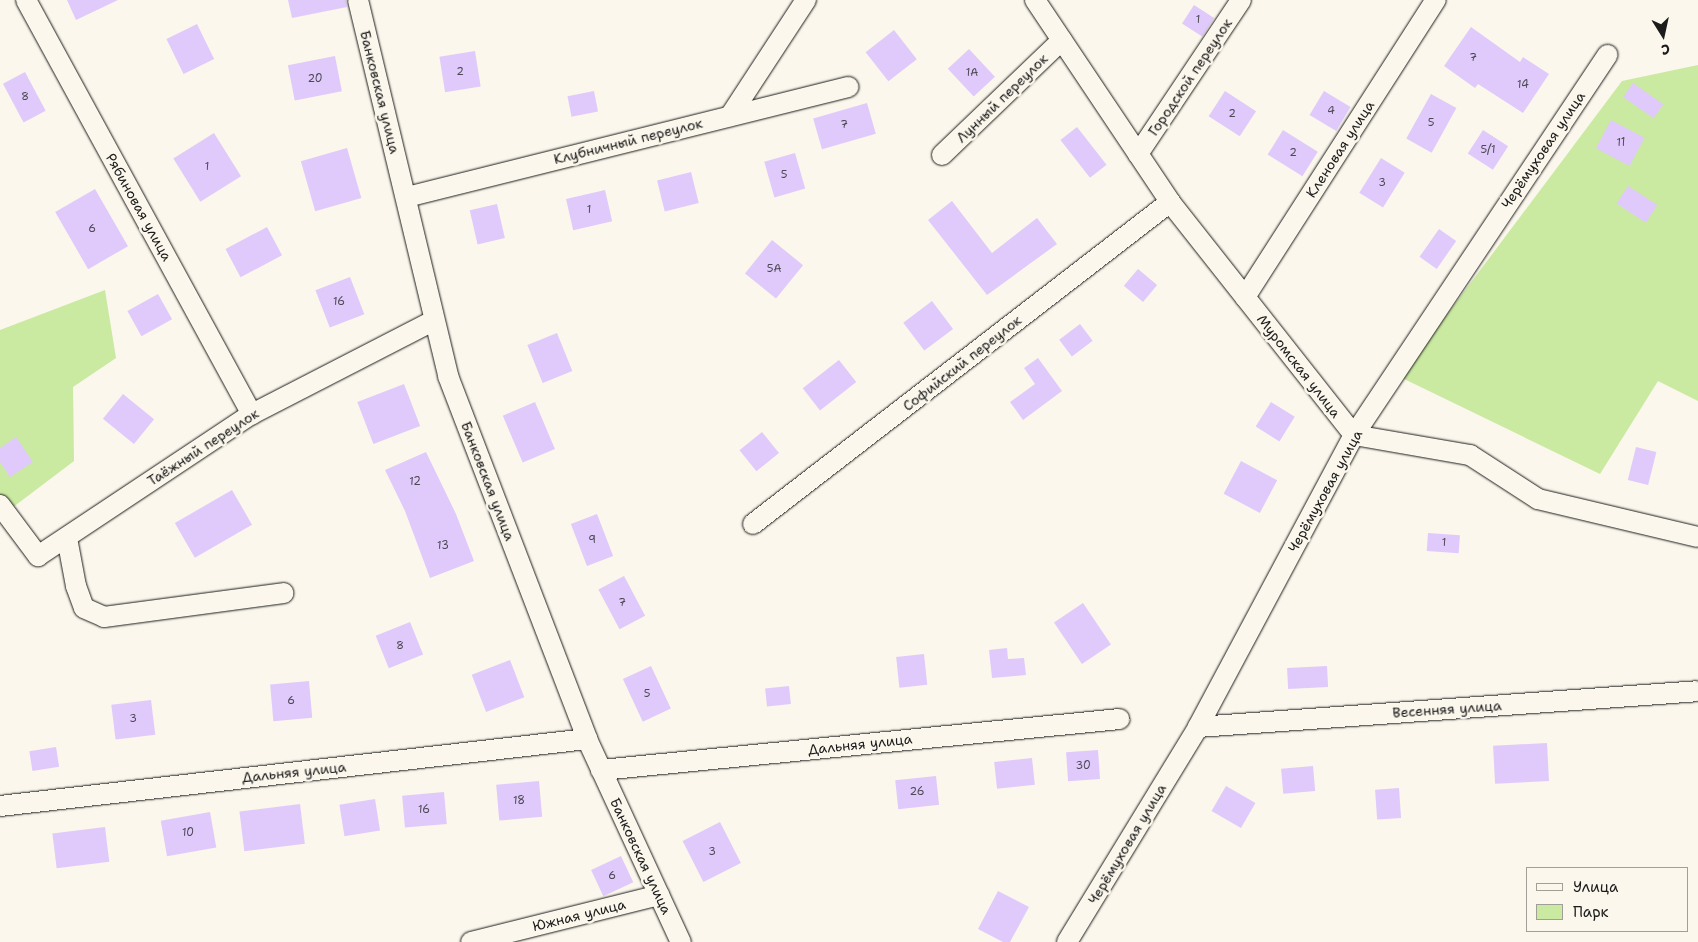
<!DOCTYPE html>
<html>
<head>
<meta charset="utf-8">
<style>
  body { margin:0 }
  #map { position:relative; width:1698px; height:942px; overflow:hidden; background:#fbf7ec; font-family:"Shantell Sans",sans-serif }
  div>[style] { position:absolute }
  .green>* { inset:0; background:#cae9a1 }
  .building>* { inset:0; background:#e0cafb; transform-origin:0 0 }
  .roads { filter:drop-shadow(0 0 1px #1c1c1c) drop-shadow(0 0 1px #1c1c1c) }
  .minor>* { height:20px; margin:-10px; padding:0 10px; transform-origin:10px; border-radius:10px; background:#fbf7ec }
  span { translate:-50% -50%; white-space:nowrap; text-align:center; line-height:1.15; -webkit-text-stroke:5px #fbf7ec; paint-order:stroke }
  .number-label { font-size:11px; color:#4d4854 }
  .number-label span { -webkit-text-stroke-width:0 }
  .street-label { font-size:14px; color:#1c1c1c }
  .legend { position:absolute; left:1526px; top:867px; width:162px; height:65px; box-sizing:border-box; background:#fbf7ec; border:1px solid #a29f99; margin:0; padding:6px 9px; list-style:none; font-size:15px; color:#1c1c1c }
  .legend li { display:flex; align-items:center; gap:10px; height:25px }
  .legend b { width:25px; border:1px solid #a29f99 }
  .north { position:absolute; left:1638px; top:10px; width:50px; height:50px; -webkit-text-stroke:4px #fbf7ec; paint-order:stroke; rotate:170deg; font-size:14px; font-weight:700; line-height:20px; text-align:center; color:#1c1c1c }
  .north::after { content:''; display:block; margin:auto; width:18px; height:22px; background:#1c1c1c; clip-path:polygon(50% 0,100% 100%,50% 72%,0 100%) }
</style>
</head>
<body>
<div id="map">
  <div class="green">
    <i style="clip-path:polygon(1698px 65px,1698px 401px,1658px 381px,1600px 474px,1400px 377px,1622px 81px)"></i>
    <i style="clip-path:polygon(105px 290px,116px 358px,73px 387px,74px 461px,0 517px,0 330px)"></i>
  </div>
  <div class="building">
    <i style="clip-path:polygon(67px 0,118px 0,76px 20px)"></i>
    <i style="clip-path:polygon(288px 0,346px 0,347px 7px,292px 18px)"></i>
    <i style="left:1194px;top:5px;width:24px;height:22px;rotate:33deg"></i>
    <i style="left:197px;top:24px;width:39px;height:34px;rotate:64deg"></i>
    <i style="clip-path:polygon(1471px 27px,1520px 62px,1523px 57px,1549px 74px,1523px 113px,1478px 84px,1475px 88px,1444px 66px)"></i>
    <i style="left:894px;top:30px;width:37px;height:36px;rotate:52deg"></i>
    <i style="left:969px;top:49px;width:38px;height:29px;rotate:47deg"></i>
    <i style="left:475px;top:51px;width:36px;height:36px;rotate:81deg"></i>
    <i style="left:335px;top:56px;width:36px;height:48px;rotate:79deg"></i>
    <i style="left:25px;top:72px;width:44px;height:25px;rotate:62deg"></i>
    <i style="left:1633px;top:83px;width:37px;height:17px;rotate:35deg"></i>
    <i style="left:594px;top:91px;width:21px;height:27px;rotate:79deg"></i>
    <i style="left:1225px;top:91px;width:37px;height:30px;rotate:33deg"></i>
    <i style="left:1324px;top:91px;width:31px;height:28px;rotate:31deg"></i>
    <i style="left:1431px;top:94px;width:29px;height:51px;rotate:29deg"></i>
    <i style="left:867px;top:103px;width:32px;height:56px;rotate:74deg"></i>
    <i style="left:1611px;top:120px;width:38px;height:32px;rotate:28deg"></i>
    <i style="left:1077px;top:127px;width:48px;height:21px;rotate:52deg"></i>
    <i style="left:1283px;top:130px;width:41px;height:29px;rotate:32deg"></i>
    <i style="left:1483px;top:130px;width:30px;height:28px;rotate:33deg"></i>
    <i style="left:214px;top:133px;width:51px;height:48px;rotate:58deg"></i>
    <i style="left:347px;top:148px;width:52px;height:48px;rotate:74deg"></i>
    <i style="left:795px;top:153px;width:37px;height:32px;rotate:74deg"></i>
    <i style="left:1381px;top:158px;width:28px;height:41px;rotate:32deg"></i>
    <i style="left:691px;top:172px;width:32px;height:35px;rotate:76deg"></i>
    <i style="left:1628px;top:186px;width:35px;height:21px;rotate:33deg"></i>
    <i style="left:95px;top:189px;width:66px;height:46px;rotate:60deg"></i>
    <i style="left:605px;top:190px;width:32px;height:40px;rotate:77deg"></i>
    <i style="clip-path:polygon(952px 201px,992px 253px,1037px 218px,1057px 244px,987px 295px,928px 220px)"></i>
    <i style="left:497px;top:204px;width:35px;height:28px;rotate:77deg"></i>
    <i style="left:267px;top:227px;width:32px;height:47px;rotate:62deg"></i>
    <i style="left:1439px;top:229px;width:21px;height:34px;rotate:35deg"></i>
    <i style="left:772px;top:240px;width:40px;height:43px;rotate:39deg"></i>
    <i style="left:1138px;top:269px;width:25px;height:22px;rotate:40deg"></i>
    <i style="left:350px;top:277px;width:40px;height:37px;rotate:69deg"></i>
    <i style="left:158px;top:294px;width:29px;height:35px;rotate:61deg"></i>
    <i style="left:932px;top:301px;width:35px;height:36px;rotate:53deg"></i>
    <i style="left:1080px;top:324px;width:21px;height:26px;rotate:53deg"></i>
    <i style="left:557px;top:333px;width:41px;height:32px;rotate:68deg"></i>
    <i style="clip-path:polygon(1038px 358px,1062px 391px,1023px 420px,1010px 402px,1035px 384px,1024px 368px)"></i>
    <i style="left:839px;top:360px;width:28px;height:46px;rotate:52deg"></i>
    <i style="left:404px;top:384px;width:45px;height:50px;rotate:69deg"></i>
    <i style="left:123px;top:394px;width:40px;height:32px;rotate:39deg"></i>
    <i style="left:535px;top:402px;width:51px;height:35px;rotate:67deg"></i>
    <i style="left:1271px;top:402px;width:28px;height:29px;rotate:32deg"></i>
    <i style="left:762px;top:432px;width:27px;height:29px;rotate:51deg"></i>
    <i style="clip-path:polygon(16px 437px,33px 462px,10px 477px,0 462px,0 448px)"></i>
    <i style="left:1636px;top:447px;width:21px;height:34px;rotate:14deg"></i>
    <i style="clip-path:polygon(426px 452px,456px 514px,474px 561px,430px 578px,405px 511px,385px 470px)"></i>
    <i style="left:1241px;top:461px;width:41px;height:37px;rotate:28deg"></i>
    <i style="left:232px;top:490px;width:40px;height:66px;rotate:60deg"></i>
    <i style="left:597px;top:514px;width:45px;height:28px;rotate:69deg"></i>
    <i style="left:1428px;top:533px;width:32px;height:18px;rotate:4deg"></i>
    <i style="left:624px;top:576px;width:45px;height:29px;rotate:62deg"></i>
    <i style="left:1083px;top:603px;width:50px;height:35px;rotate:56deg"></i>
    <i style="left:410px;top:622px;width:35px;height:37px;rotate:68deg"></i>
    <i style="clip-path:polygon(1007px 648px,1008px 659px,1024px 658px,1026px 675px,992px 678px,989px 650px)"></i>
    <i style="left:924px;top:654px;width:31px;height:28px;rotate:84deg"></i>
    <i style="left:510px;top:660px;width:40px;height:41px;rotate:69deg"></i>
    <i style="left:651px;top:666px;width:47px;height:31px;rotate:65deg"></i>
    <i style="left:1327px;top:666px;width:21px;height:40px;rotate:87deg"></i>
    <i style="left:309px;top:681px;width:37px;height:39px;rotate:85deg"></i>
    <i style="left:789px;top:686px;width:18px;height:24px;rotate:84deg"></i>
    <i style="left:151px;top:700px;width:35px;height:40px;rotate:83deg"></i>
    <i style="left:1547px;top:743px;width:38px;height:54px;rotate:87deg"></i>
    <i style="left:56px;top:747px;width:20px;height:27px;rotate:81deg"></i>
    <i style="left:1098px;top:750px;width:29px;height:32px;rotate:86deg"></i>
    <i style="left:1032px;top:758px;width:27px;height:38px;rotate:84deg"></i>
    <i style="left:1313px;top:766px;width:25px;height:32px;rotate:85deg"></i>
    <i style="left:936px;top:776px;width:29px;height:41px;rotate:84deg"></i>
    <i style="left:539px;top:781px;width:36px;height:43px;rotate:85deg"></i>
    <i style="left:1226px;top:786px;width:34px;height:29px;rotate:30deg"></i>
    <i style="left:1399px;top:788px;width:30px;height:24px;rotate:86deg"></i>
    <i style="left:444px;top:792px;width:32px;height:42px;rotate:85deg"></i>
    <i style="left:375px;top:799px;width:32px;height:36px;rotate:81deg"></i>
    <i style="left:300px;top:804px;width:40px;height:61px;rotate:83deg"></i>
    <i style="left:210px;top:812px;width:36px;height:50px;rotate:80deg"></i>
    <i style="left:720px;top:822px;width:46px;height:42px;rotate:63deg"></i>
    <i style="left:105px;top:827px;width:35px;height:53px;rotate:83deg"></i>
    <i style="left:621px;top:856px;width:29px;height:33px;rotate:65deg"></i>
    <i style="clip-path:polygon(998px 891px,1029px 907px,1010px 942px,1003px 942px,978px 929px)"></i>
  </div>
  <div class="roads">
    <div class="minor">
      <i style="left:26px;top:0;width:472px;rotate:61.4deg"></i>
      <i style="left:358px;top:0;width:387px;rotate:76.5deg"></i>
      <i style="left:448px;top:376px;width:389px;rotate:69deg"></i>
      <i style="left:587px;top:739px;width:224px;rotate:65.2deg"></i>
      <i style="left:1035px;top:0;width:243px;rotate:56.2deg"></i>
      <i style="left:1170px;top:202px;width:297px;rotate:51.7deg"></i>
      <i style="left:1354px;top:435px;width:118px;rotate:9.8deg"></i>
      <i style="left:1470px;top:455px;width:81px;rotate:32.9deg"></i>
      <i style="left:1538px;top:499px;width:164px;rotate:13.4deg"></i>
      <i style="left:730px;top:116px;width:139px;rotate:-56.8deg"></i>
      <i style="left:1138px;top:154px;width:185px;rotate:-56.2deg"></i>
      <i style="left:942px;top:155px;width:166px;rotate:-43.8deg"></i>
      <i style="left:407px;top:197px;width:455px;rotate:-14deg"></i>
      <i style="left:1245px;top:297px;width:353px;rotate:-57.3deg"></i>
      <i style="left:0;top:505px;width:64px;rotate:53.3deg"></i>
      <i style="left:38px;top:556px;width:257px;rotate:-33.6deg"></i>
      <i style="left:252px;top:414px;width:203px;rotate:-27.2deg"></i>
      <i style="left:753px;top:524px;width:527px;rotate:-37.67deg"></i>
      <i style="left:67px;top:538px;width:49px;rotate:79.4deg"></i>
      <i style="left:76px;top:586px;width:23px;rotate:70deg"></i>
      <i style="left:84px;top:608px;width:22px;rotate:24deg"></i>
      <i style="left:104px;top:617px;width:181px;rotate:-7.6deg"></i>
      <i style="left:1198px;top:727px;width:499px;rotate:-4.1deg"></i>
      <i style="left:601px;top:770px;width:521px;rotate:-5.61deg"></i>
      <i style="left:0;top:806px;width:591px;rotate:-6.51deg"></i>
      <i style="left:471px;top:942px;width:194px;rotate:-14deg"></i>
      <i style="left:1067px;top:942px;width:252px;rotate:-58.6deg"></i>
      <i style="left:1198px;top:727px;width:331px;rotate:-61.9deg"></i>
      <i style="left:1354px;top:435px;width:457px;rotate:-56.3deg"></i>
    </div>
  </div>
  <div class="number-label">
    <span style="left:1198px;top:20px">1</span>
    <span style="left:1473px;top:58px">7</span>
    <span style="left:460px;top:72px">2</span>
    <span style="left:972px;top:73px">1А</span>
    <span style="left:315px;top:79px">20</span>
    <span style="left:1523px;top:85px">14</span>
    <span style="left:25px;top:97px">8</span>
    <span style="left:1331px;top:111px">4</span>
    <span style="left:1232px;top:114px">2</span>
    <span style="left:1431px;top:123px">5</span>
    <span style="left:844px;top:125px">7</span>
    <span style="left:1621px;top:143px">11</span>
    <span style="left:1488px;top:150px">5/1</span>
    <span style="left:1293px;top:153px">2</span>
    <span style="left:207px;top:167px">1</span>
    <span style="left:784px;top:175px">5</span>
    <span style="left:1382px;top:183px">3</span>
    <span style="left:589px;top:210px">1</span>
    <span style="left:92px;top:229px">6</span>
    <span style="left:774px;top:269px">5А</span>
    <span style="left:339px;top:302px">16</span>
    <span style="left:415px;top:482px">12</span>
    <span style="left:592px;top:540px">9</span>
    <span style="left:1444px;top:543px">1</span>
    <span style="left:443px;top:546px">13</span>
    <span style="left:622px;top:603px">7</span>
    <span style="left:400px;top:646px">8</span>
    <span style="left:647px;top:694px">5</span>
    <span style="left:291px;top:701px">6</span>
    <span style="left:133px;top:719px">3</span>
    <span style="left:1083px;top:766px">30</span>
    <span style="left:917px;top:792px">26</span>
    <span style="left:519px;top:801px">18</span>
    <span style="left:424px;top:810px">16</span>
    <span style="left:188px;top:833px">10</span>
    <span style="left:712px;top:852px">3</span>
    <span style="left:612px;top:876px">6</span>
  </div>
  <div class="street-label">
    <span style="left:1190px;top:77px;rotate:-56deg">Городской переулок</span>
    <span style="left:380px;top:92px;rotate:76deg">Банковская улица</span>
    <span style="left:1002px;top:98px;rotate:-44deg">Лунный переулок</span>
    <span style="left:628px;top:141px;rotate:-14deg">Клубничный переулок</span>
    <span style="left:1340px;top:149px;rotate:-57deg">Кленовая улица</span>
    <span style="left:1543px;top:150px;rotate:-56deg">Черёмуховая улица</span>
    <span style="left:139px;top:207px;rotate:61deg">Рябиновая улица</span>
    <span style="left:962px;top:363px;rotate:-38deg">Софийский переулок</span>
    <span style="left:1299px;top:366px;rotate:52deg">Муромская улица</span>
    <span style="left:203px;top:447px;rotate:-33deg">Таёжный переулок</span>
    <span style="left:488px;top:481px;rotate:69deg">Банковская улица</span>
    <span style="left:1325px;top:491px;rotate:-61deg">Черёмуховая улица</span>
    <span style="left:1447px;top:709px;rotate:-4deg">Весенняя улица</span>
    <span style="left:860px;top:744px;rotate:-6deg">Дальняя улица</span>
    <span style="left:294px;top:772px;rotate:-6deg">Дальняя улица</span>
    <span style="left:1127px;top:844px;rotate:-59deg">Черёмуховая улица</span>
    <span style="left:641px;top:856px;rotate:65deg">Банковская улица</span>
    <span style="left:579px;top:915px;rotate:-14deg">Южная улица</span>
  </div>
  <ul class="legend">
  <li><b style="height:6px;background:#fbf7ec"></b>Улица</li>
  <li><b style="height:14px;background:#cae9a1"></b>Парк</li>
  </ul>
  <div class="north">С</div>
</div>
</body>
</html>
